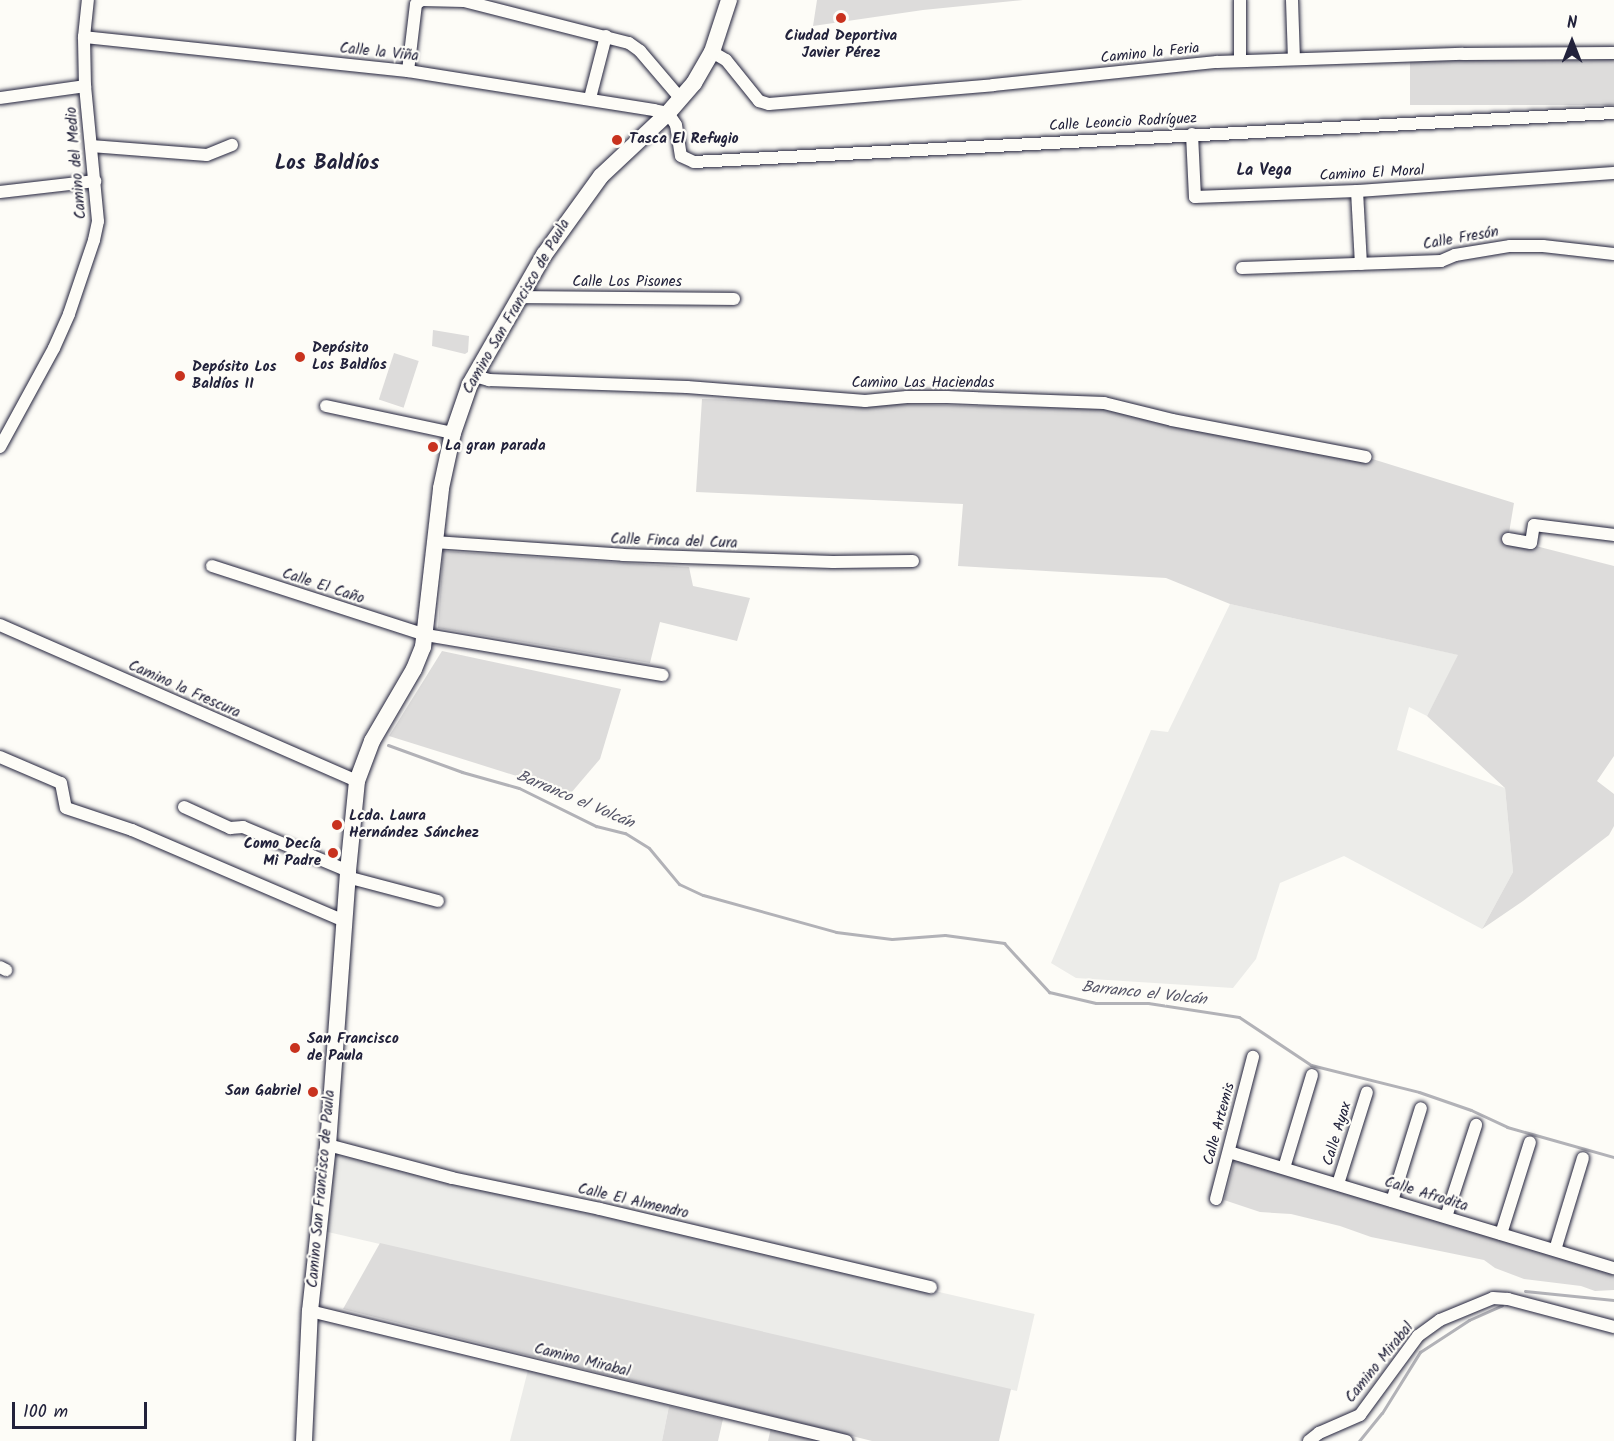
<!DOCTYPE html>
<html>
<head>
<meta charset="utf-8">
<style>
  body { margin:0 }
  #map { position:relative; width:1614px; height:1441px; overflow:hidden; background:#fdfcf7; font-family:Kalam,sans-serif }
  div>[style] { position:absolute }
  .built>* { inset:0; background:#ecece9; transform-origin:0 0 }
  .green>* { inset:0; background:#dddcdb; transform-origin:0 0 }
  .stream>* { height:3px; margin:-1.5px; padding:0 1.5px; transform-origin:1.5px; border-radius:1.5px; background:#b2b2b7 }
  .roads { filter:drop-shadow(0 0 2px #22223b) drop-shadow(0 0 2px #22223b) }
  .minor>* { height:12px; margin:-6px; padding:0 6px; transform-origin:6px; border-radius:6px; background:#fdfcf7 }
  .major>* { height:16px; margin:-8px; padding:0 8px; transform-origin:8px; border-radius:8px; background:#fdfcf7 }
  .dots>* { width:16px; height:16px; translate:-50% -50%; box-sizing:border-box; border:3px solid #fdfcf7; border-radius:50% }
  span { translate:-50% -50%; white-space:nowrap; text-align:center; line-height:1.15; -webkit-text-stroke:4.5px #fdfcf7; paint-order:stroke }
  .poi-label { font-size:15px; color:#22223b; font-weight:700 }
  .left { translate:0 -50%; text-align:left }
  .right { translate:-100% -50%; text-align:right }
  .street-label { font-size:15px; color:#22223b }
  .neighbourhood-label { font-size:16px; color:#22223b; font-weight:700 }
  .water-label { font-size:16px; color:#545466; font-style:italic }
  .district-label { font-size:21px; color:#22223b; font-weight:700 }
  .north { position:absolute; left:1542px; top:12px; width:60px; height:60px; -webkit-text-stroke:4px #fdfcf7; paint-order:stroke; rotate:0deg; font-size:16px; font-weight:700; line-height:24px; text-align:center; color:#22223b }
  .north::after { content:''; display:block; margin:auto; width:21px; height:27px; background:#22223b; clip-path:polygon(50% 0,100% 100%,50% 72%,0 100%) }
  .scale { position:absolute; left:12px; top:1402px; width:135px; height:27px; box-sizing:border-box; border:3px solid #22223b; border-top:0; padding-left:8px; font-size:18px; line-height:21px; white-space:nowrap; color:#22223b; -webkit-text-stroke:4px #fdfcf7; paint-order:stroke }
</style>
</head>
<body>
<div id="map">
  <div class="built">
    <i style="clip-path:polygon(1230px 604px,1459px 655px,1427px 716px,1409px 707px,1397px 750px,1505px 788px,1513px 872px,1482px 929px,1344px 856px,1280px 883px,1256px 959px,1233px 988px,1076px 978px,1051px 963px,1151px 730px,1168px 732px)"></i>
    <i style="left:337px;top:1153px;width:716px;height:79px;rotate:13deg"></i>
    <i style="clip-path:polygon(528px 1370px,669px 1406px,662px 1441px,510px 1441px)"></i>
  </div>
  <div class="green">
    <i style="clip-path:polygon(817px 0,1023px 0,923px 10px,813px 26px)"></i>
    <i style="left:1614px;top:58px;width:47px;height:204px;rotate:90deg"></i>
    <i style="clip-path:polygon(433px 330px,469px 336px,468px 352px,465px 354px,432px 346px)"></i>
    <i style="left:394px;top:353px;width:26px;height:49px;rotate:18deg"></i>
    <i style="clip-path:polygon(702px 399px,1101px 409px,1366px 457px,1514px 503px,1508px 539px,1614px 566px,1614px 756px,1597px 781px,1614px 794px,1614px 826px,1609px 835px,1523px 901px,1482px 929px,1513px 872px,1505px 788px,1427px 716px,1458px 655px,1230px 604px,1166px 578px,958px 566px,963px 504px,696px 492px)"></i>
    <i style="clip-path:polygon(443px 551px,689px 567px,693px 586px,750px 598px,737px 641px,660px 622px,650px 663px,438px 628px)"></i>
    <i style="clip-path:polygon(442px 651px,621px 689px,600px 759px,571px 793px,389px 736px)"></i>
    <i style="clip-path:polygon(1238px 1159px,1614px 1274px,1614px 1290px,1595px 1291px,1581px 1286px,1524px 1279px,1495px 1268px,1484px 1260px,1371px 1237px,1340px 1226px,1291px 1214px,1260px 1212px,1224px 1200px,1234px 1163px)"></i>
    <i style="clip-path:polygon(380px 1243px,1011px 1389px,999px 1441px,872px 1441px,343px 1309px)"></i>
    <i style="clip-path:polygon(669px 1406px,723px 1419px,718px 1441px,662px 1441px)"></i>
    <i style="clip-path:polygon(772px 1423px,846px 1441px,768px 1441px)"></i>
  </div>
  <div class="stream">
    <i style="left:388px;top:745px;width:79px;rotate:20deg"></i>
    <i style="left:462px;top:772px;width:59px;rotate:15.7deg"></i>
    <i style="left:519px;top:788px;width:86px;rotate:26.3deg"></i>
    <i style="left:596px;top:826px;width:30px;rotate:14deg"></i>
    <i style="left:625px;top:833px;width:28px;rotate:32deg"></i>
    <i style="left:649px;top:848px;width:47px;rotate:50.2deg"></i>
    <i style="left:679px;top:884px;width:26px;rotate:25deg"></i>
    <i style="left:703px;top:895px;width:138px;rotate:15.5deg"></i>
    <i style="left:836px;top:932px;width:56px;rotate:7.1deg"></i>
    <i style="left:892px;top:939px;width:53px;rotate:-4.3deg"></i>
    <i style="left:945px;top:935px;width:60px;rotate:7.7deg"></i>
    <i style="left:1004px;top:943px;width:67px;rotate:47.4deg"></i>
    <i style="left:1049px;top:992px;width:48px;rotate:13.2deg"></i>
    <i style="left:1096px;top:1003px;width:52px"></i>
    <i style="left:1148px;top:1003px;width:92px;rotate:8.7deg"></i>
    <i style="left:1239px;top:1017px;width:87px;rotate:33.7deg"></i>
    <i style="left:1311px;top:1065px;width:111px;rotate:14deg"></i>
    <i style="left:1419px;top:1092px;width:55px;rotate:19.1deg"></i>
    <i style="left:1471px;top:1110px;width:40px;rotate:25deg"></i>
    <i style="left:1507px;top:1127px;width:111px;rotate:15.7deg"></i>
    <i style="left:1525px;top:1291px;width:89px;rotate:5.8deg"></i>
    <i style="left:1359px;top:1441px;width:36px;rotate:-51deg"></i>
    <i style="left:1382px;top:1413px;width:72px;rotate:-58.1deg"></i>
    <i style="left:1420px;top:1352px;width:59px;rotate:-33.1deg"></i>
    <i style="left:1469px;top:1320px;width:36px;rotate:-24deg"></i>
  </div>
  <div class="roads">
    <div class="minor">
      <i style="left:1240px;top:0;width:61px;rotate:90deg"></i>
      <i style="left:1292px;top:0;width:59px;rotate:88.1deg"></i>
      <i style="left:84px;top:37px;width:326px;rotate:6deg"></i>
      <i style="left:408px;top:71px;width:249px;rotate:9deg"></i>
      <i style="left:654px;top:110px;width:14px;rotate:12deg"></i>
      <i style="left:668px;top:113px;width:14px;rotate:56deg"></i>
      <i style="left:676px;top:125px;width:31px;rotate:81deg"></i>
      <i style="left:681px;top:156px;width:14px;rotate:25deg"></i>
      <i style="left:694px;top:162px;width:921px;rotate:-3.05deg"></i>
      <i style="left:712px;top:52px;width:16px;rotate:30deg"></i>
      <i style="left:726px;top:60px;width:53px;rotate:51.2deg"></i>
      <i style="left:759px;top:101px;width:10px;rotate:17deg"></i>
      <i style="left:769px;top:104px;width:225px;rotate:-4.8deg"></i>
      <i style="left:993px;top:85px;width:225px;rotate:-5.9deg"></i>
      <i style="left:1217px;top:62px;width:246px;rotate:-1.9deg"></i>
      <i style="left:1463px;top:54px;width:151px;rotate:-0.4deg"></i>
      <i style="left:408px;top:71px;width:67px;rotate:-83.2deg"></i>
      <i style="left:416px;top:4px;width:7px;rotate:-34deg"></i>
      <i style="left:422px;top:0;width:42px;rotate:1.4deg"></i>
      <i style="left:464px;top:1px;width:170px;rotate:14.3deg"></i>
      <i style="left:629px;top:43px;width:14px;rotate:36deg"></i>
      <i style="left:640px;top:51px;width:62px;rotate:49.6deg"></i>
      <i style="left:0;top:98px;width:86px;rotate:-8deg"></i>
      <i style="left:590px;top:98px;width:64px;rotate:-75.5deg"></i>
      <i style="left:1192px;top:134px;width:63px;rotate:87.3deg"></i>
      <i style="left:1195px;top:197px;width:162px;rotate:-2.1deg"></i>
      <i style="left:1357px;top:191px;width:258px;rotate:-4deg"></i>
      <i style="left:91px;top:146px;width:116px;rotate:4.4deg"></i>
      <i style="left:207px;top:155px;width:27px;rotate:-22deg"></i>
      <i style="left:1357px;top:191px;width:73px;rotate:86.9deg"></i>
      <i style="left:0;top:192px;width:96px;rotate:-6.6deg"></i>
      <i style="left:1242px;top:268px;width:199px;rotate:-2deg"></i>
      <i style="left:1441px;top:261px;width:15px;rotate:-23deg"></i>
      <i style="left:1455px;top:255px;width:56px;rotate:-9.3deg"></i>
      <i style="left:1510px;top:246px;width:33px"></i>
      <i style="left:1543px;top:246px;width:71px;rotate:6.4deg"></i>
      <i style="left:520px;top:297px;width:214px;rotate:0.5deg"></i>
      <i style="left:475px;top:376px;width:15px;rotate:16deg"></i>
      <i style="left:489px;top:380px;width:198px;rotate:2deg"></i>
      <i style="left:687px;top:387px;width:179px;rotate:4.5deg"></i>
      <i style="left:865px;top:401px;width:42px;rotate:-5.4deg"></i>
      <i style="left:907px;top:397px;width:40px"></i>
      <i style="left:947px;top:397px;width:157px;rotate:2.2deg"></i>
      <i style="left:1104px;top:403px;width:70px;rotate:14deg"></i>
      <i style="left:1172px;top:420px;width:197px;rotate:10.8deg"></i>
      <i style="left:326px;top:406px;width:130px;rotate:12deg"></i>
      <i style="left:0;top:447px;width:113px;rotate:-61.4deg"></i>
      <i style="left:54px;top:348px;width:37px;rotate:-66deg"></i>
      <i style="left:69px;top:314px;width:78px;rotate:-71.3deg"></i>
      <i style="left:94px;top:240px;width:19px;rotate:-78deg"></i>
      <i style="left:98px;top:221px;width:136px;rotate:-95.5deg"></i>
      <i style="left:85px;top:86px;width:49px;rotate:-91.2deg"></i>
      <i style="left:84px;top:37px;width:37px;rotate:-84deg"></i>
      <i style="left:1508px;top:539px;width:23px;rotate:10deg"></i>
      <i style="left:1531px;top:543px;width:18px;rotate:-81deg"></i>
      <i style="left:1534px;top:525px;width:81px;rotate:7.1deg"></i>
      <i style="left:434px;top:542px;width:189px;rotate:3.9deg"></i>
      <i style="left:623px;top:555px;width:210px;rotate:1.9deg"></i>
      <i style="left:833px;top:562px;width:80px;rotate:-0.7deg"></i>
      <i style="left:212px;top:566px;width:225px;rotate:17.9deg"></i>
      <i style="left:426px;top:635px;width:240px;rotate:9.6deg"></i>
      <i style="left:0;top:625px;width:390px;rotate:23.6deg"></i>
      <i style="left:0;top:757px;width:66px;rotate:23.1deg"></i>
      <i style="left:61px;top:783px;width:25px;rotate:79deg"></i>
      <i style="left:66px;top:808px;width:70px;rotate:18.4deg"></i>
      <i style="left:132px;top:830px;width:231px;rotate:23.2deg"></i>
      <i style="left:184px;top:807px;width:51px;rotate:24.5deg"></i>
      <i style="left:230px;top:828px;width:13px;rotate:-4deg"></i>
      <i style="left:243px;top:827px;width:114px;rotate:22.7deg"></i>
      <i style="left:347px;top:877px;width:94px;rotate:14.8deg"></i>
      <i style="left:0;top:967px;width:7px;rotate:27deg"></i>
      <i style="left:328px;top:1145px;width:128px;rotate:14.9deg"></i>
      <i style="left:452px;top:1178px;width:151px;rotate:11.8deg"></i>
      <i style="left:600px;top:1209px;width:340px;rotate:13.3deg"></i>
      <i style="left:1229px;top:1152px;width:402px;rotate:16.8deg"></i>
      <i style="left:1284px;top:1168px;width:97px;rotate:-73.2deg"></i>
      <i style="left:1338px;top:1184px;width:96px;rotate:-72.5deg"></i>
      <i style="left:1216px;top:1199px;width:147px;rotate:-75.4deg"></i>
      <i style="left:1392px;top:1201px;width:97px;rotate:-72.7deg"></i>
      <i style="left:1446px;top:1217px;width:97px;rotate:-71.9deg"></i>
      <i style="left:1501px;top:1234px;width:96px;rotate:-72.5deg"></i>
      <i style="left:1555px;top:1250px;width:96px;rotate:-73.1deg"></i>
      <i style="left:310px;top:1311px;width:552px;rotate:13.63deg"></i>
      <i style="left:1309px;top:1441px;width:13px;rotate:-39deg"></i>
      <i style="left:1319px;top:1433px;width:45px;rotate:-23.7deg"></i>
      <i style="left:1360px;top:1415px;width:98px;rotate:-53.7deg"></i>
      <i style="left:1418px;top:1336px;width:27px;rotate:-36deg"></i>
      <i style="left:1440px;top:1320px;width:57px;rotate:-22.5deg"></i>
      <i style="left:1493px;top:1298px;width:15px;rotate:4deg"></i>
      <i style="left:1508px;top:1299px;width:110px;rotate:14.8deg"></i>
    </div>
    <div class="major">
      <i style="left:304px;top:1441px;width:130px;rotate:-87.4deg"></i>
      <i style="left:310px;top:1311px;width:167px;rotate:-83.8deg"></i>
      <i style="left:328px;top:1145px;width:275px;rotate:-85.8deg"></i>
      <i style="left:348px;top:871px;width:90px;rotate:-84.3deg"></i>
      <i style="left:357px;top:781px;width:43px;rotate:-69.4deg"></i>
      <i style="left:372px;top:741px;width:83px;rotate:-59.7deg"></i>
      <i style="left:414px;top:669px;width:24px;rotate:-68deg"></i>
      <i style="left:423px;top:647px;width:160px;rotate:-83.5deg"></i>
      <i style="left:441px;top:488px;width:56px;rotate:-77.7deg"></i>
      <i style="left:453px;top:433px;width:52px;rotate:-70.9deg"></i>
      <i style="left:470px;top:384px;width:149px;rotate:-60.2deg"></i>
      <i style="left:544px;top:255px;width:97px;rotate:-54.2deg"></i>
      <i style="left:601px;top:176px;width:92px;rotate:-43.2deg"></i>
      <i style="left:668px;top:113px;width:40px;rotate:-49deg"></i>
      <i style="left:694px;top:83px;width:36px;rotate:-60deg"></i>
      <i style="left:712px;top:52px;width:55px;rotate:-71.9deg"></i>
    </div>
  </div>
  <div class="dots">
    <i style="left:841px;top:18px;background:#c8321e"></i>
    <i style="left:617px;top:140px;background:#c8321e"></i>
    <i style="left:300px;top:357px;background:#c8321e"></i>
    <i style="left:180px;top:376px;background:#c8321e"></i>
    <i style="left:433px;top:447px;background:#c8321e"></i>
    <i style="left:337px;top:825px;background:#c8321e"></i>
    <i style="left:333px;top:853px;background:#c8321e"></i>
    <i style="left:295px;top:1048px;background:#c8321e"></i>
    <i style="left:313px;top:1092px;background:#c8321e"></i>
  </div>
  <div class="poi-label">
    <span style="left:841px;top:45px">Ciudad Deportiva<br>Javier Pérez</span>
    <span class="left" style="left:629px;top:140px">Tasca El Refugio</span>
    <span class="left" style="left:312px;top:357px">Depósito<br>Los Baldíos</span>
    <span class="left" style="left:192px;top:376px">Depósito Los<br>Baldíos II</span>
    <span class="left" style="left:445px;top:447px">La gran parada</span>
    <span class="left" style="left:349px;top:825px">Lcda. Laura<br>Hernández Sánchez</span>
    <span class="right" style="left:321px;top:853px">Como Decía<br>Mi Padre</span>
    <span class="left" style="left:307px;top:1048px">San Francisco<br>de Paula</span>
    <span class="right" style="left:301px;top:1092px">San Gabriel</span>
  </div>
  <div class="street-label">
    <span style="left:379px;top:53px;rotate:6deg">Calle la Viña</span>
    <span style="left:1150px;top:54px;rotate:-6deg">Camino la Feria</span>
    <span style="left:1123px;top:123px;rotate:-3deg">Calle Leoncio Rodríguez</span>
    <span style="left:77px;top:163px;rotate:-95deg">Camino del Medio</span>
    <span style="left:1372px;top:174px;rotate:-3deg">Camino El Moral</span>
    <span style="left:1461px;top:239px;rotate:-10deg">Calle Fresón</span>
    <span style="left:627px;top:283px">Calle Los Pisones</span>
    <span style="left:517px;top:307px;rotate:-60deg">Camino San Francisco de Paula</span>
    <span style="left:923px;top:384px">Camino Las Haciendas</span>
    <span style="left:674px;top:542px;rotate:2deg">Calle Finca del Cura</span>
    <span style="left:323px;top:587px;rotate:18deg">Calle El Caño</span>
    <span style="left:184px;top:690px;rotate:24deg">Camino la Frescura</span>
    <span style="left:1220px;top:1124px;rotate:-75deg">Calle Artemis</span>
    <span style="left:1338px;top:1134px;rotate:-73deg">Calle Ayax</span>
    <span style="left:322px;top:1189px;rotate:-85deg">Camino San Francisco de Paula</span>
    <span style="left:1426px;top:1195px;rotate:17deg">Calle Afrodita</span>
    <span style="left:633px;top:1202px;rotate:13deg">Calle El Almendro</span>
    <span style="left:582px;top:1361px;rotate:14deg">Camino Mirabal</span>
    <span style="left:1380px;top:1363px;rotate:-51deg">Camino Mirabal</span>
  </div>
  <div class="neighbourhood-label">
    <span style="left:1264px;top:171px">La Vega</span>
  </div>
  <div class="water-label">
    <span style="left:575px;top:800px;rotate:23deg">Barranco el Volcán</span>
    <span style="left:1144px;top:994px;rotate:6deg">Barranco el Volcán</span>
  </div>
  <div class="district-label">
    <span style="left:327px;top:164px">Los Baldíos</span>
  </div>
  <div class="north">N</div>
  <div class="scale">100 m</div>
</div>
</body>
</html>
